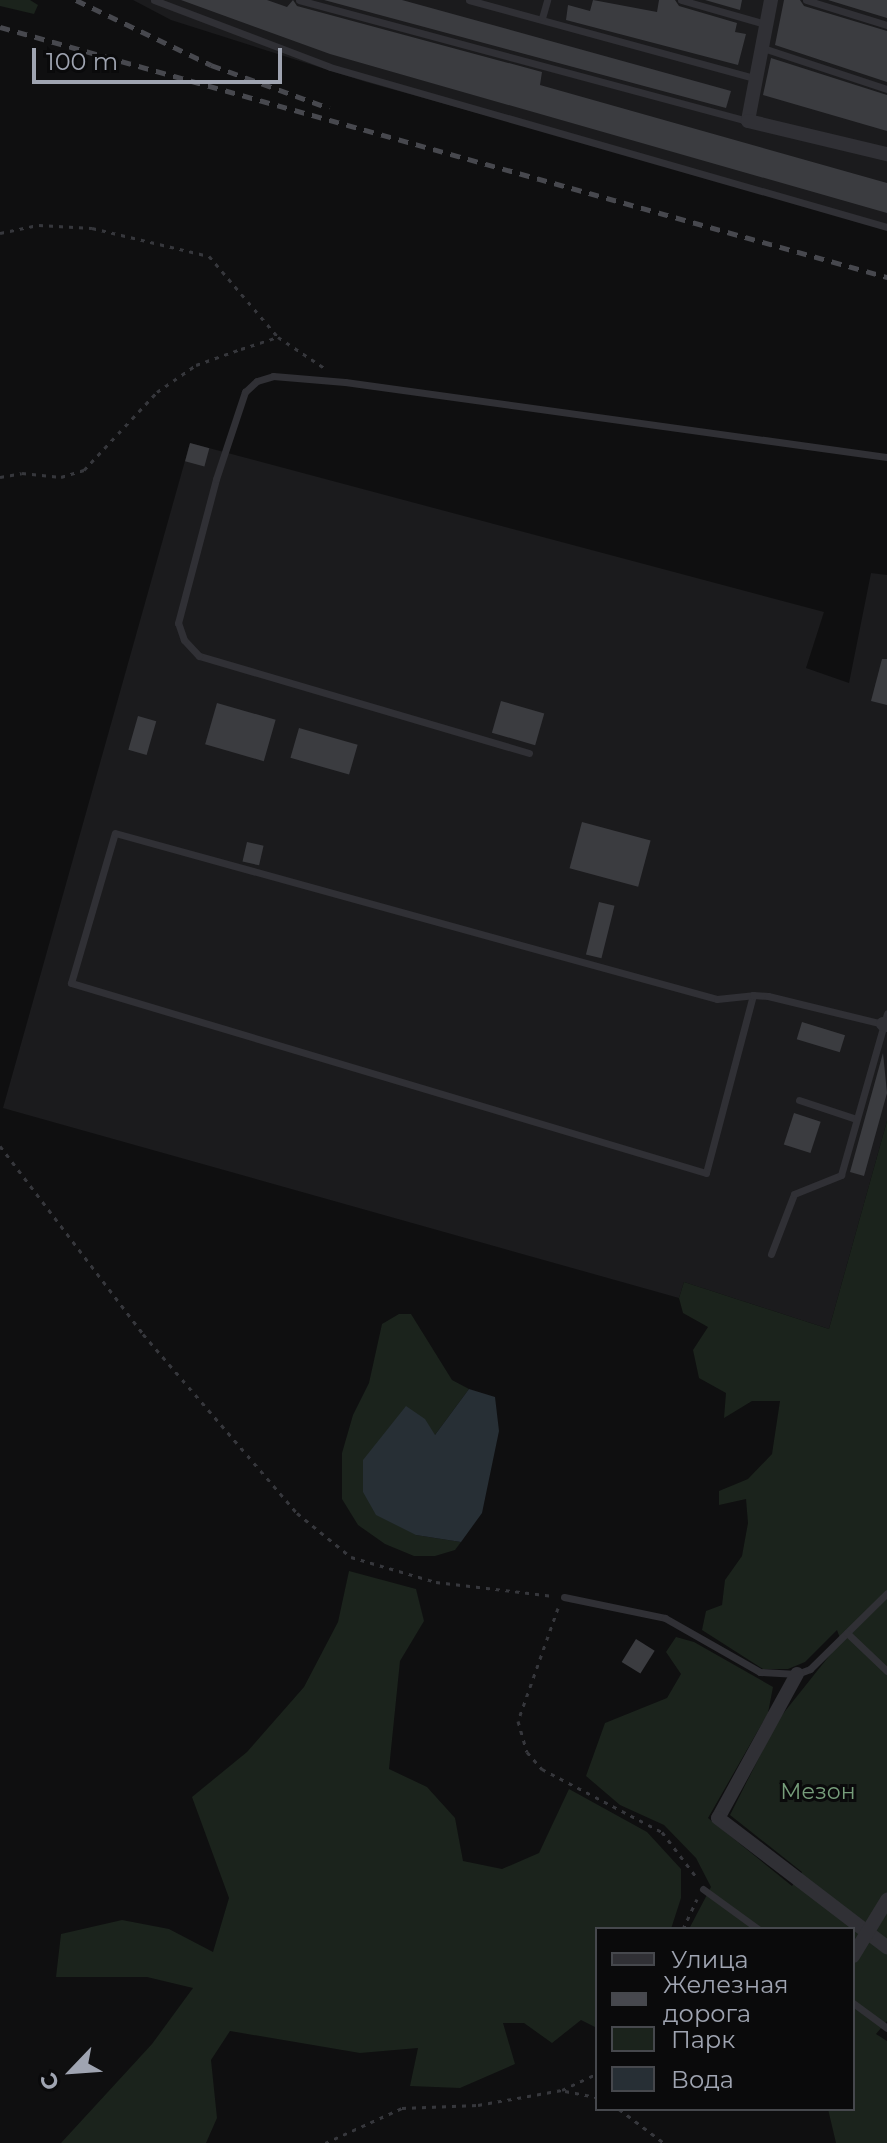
<!DOCTYPE html>
<html>
<head>
<meta charset="utf-8">
<style>
  body { margin:0 }
  #map { position:relative; width:887px; height:2143px; overflow:hidden; background:#0f0f10; font-family:Montserrat,sans-serif }
  div>[style] { position:absolute }
  .built>* { inset:0; background:#1b1b1d }
  .green>* { inset:0; background:#1b231c }
  .water>* { inset:0; background:#272f35 }
  .building>* { inset:0; background:#3b3c40; transform-origin:0 0 }
  .path>* { height:3px; margin-top:-1.5px; transform-origin:0; background:repeating-linear-gradient(90deg,#36373c 0 4px,transparent 0 10px) }
  .service>* { height:7px; margin:-3.5px; padding:0 3.5px; transform-origin:3.5px; border-radius:3.5px; background:#303035 }
  .minor>* { height:14px; margin:-7px; padding:0 7px; transform-origin:7px; border-radius:7px; background:#303035 }
  .rail>* { height:5px; margin-top:-2.5px; transform-origin:0; background:repeating-linear-gradient(90deg,#47484e 0 10px,transparent 0 18px) }
  span { translate:-50% -50%; white-space:nowrap; text-align:center; line-height:1.15; -webkit-text-stroke:6px #0a0a0b; paint-order:stroke }
  .park-label { font-size:22px; color:#769d7a }
  .legend { position:absolute; left:595px; top:1927px; width:260px; height:184px; box-sizing:border-box; background:#0a0a0b; border:2px solid #46484d; margin:0; padding:10px 14px; list-style:none; font-size:24px; color:#9fa4b1 }
  .legend li { display:flex; align-items:center; gap:16px; height:40px }
  .legend b { width:40px; border:2px solid #46484d }
  .north { position:absolute; left:32px; top:2031px; width:80px; height:80px; -webkit-text-stroke:6px #0a0a0b; paint-order:stroke; rotate:245deg; font-size:22px; font-weight:700; line-height:32px; text-align:center; color:#9fa4b1 }
  .north::after { content:''; display:block; margin:auto; width:28px; height:36px; background:#9fa4b1; clip-path:polygon(50% 0,100% 100%,50% 72%,0 100%) }
  .scale { position:absolute; left:32px; top:48px; width:250px; height:36px; box-sizing:border-box; border:4px solid #9fa4b1; border-top:0; padding-left:10px; font-size:24px; line-height:28px; white-space:nowrap; color:#9fa4b1; -webkit-text-stroke:6px #0a0a0b; paint-order:stroke }
</style>
</head>
<body>
<div id="map">
  <div class="built">
    <i style="clip-path:polygon(133px 0,887px 0,887px 227px,366px 82px,171px 20px)"></i>
    <i style="clip-path:polygon(190px 443px,824px 612px,806px 668px,849px 683px,871px 573px,887px 575px,887px 1121px,829px 1329px,684px 1282px,679px 1298px,3px 1108px)"></i>
  </div>
  <div class="green">
    <i style="clip-path:polygon(0 0,30px 0,38px 5px,34px 14px,0 6px)"></i>
    <i style="clip-path:polygon(887px 1121px,887px 2021px,876px 2034px,887px 2041px,887px 2143px,836px 2143px,828px 2109px,853px 2109px,853px 1929px,689px 1929px,711px 1887px,696px 1858px,664px 1825px,620px 1805px,586px 1776px,605px 1723px,667px 1698px,681px 1674px,666px 1652px,676px 1637px,694px 1642px,773px 1687px,768px 1713px,708px 1818px,792px 1886px,802px 1872px,730px 1815px,778px 1720px,841px 1641px,837px 1630px,805px 1662px,788px 1669px,763px 1669px,702px 1630px,706px 1611px,722px 1605px,725px 1580px,742px 1556px,748px 1523px,746px 1499px,719px 1505px,719px 1491px,748px 1479px,772px 1454px,780px 1401px,752px 1401px,724px 1418px,726px 1393px,699px 1378px,693px 1350px,708px 1327px,683px 1313px,679px 1298px,684px 1282px,829px 1329px)"></i>
    <i style="clip-path:polygon(399px 1314px,411px 1314px,452px 1380px,469px 1389px,435px 1435px,416px 1535px,461px 1542px,455px 1550px,435px 1556px,414px 1556px,385px 1544px,358px 1525px,342px 1499px,342px 1453px,353px 1415px,369px 1383px,382px 1324px)"></i>
    <i style="clip-path:polygon(349px 1571px,416px 1589px,424px 1621px,400px 1661px,389px 1769px,427px 1787px,455px 1818px,463px 1861px,502px 1869px,539px 1853px,569px 1789px,647px 1832px,681px 1869px,681px 1898px,671px 1929px,597px 1929px,597px 2028px,581px 2020px,552px 2043px,524px 2023px,503px 2023px,515px 2064px,460px 2088px,410px 2086px,418px 2048px,360px 2053px,230px 2031px,211px 2060px,217px 2118px,206px 2143px,61px 2143px,152px 2044px,193px 1988px,147px 1977px,56px 1977px,61px 1934px,122px 1920px,169px 1929px,213px 1952px,229px 1898px,192px 1797px,247px 1752px,304px 1687px,338px 1622px)"></i>
  </div>
  <div class="water">
    <i style="clip-path:polygon(469px 1389px,495px 1397px,499px 1431px,482px 1513px,461px 1542px,416px 1535px,376px 1515px,363px 1492px,363px 1460px,406px 1406px,425px 1419px,435px 1435px)"></i>
  </div>
  <div class="building">
    <i style="clip-path:polygon(181px 0,267px 0,287px 7px,293px 0,297px 6px,542px 72px,540px 85px,887px 183px,887px 213px,330px 54px)"></i>
    <i style="clip-path:polygon(324px 0,402px 0,731px 91px,726px 108px)"></i>
    <i style="clip-path:polygon(593px 0,657px 12px,659px 0,675px 0,679px 6px,737px 23px,735px 32px,746px 34px,738px 65px,566px 20px,568px 5px,590px 11px)"></i>
    <i style="clip-path:polygon(705px 0,742px 0,740px 10px)"></i>
    <i style="clip-path:polygon(784px 0,800px 0,804px 6px,887px 31px,887px 82px,775px 45px)"></i>
    <i style="clip-path:polygon(828px 0,887px 0,887px 18px)"></i>
    <i style="clip-path:polygon(771px 58px,887px 95px,887px 131px,763px 95px)"></i>
    <i style="left:190px;top:443px;width:20px;height:19px;rotate:15deg"></i>
    <i style="clip-path:polygon(882px 659px,887px 659px,887px 705px,871px 701px)"></i>
    <i style="left:501px;top:701px;width:45px;height:33px;rotate:16deg"></i>
    <i style="left:217px;top:703px;width:61px;height:43px;rotate:16deg"></i>
    <i style="left:138px;top:716px;width:19px;height:35px;rotate:16deg"></i>
    <i style="left:299px;top:728px;width:61px;height:31px;rotate:16deg"></i>
    <i style="left:582px;top:822px;width:71px;height:48px;rotate:15deg"></i>
    <i style="left:247px;top:842px;width:17px;height:20px;rotate:13deg"></i>
    <i style="left:599px;top:902px;width:16px;height:54px;rotate:14deg"></i>
    <i style="left:802px;top:1022px;width:45px;height:18px;rotate:17deg"></i>
    <i style="clip-path:polygon(883px 1053px,887px 1093px,864px 1176px,850px 1172px)"></i>
    <i style="left:794px;top:1113px;width:28px;height:33px;rotate:18deg"></i>
    <i style="left:636px;top:1639px;width:22px;height:27px;rotate:32deg"></i>
  </div>
  <div class="path">
    <i style="left:0;top:233px;width:40px;rotate:-12deg"></i>
    <i style="left:39px;top:225px;width:53px;rotate:3.2deg"></i>
    <i style="left:92px;top:228px;width:120px;rotate:13.5deg"></i>
    <i style="left:209px;top:256px;width:106px;rotate:49.6deg"></i>
    <i style="left:0;top:477px;width:22px;rotate:-10deg"></i>
    <i style="left:22px;top:473px;width:39px;rotate:6deg"></i>
    <i style="left:61px;top:477px;width:24px;rotate:-17deg"></i>
    <i style="left:84px;top:470px;width:107px;rotate:-46.9deg"></i>
    <i style="left:157px;top:392px;width:47px;rotate:-34.7deg"></i>
    <i style="left:196px;top:365px;width:48px;rotate:-19.6deg"></i>
    <i style="left:241px;top:349px;width:39px;rotate:-18deg"></i>
    <i style="left:278px;top:337px;width:58px;rotate:33.7deg"></i>
    <i style="left:0;top:1146px;width:236px;rotate:52.7deg"></i>
    <i style="left:143px;top:1334px;width:236px;rotate:49.3deg"></i>
    <i style="left:297px;top:1513px;width:70px;rotate:39.2deg"></i>
    <i style="left:351px;top:1557px;width:89px;rotate:16.4deg"></i>
    <i style="left:436px;top:1582px;width:118px;rotate:6.8deg"></i>
    <i style="left:558px;top:1608px;width:120px;rotate:109.5deg"></i>
    <i style="left:518px;top:1721px;width:32px;rotate:74deg"></i>
    <i style="left:527px;top:1752px;width:23px;rotate:49deg"></i>
    <i style="left:542px;top:1769px;width:136px;rotate:27.7deg"></i>
    <i style="left:662px;top:1832px;width:58px;rotate:52.7deg"></i>
    <i style="left:683px;top:1929px;width:33px;rotate:-65deg"></i>
    <i style="left:565px;top:2091px;width:33px;rotate:11deg"></i>
    <i style="left:619px;top:2109px;width:56px;rotate:37.1deg"></i>
    <i style="left:325px;top:2143px;width:85px;rotate:-24.4deg"></i>
    <i style="left:402px;top:2108px;width:76px;rotate:-2.3deg"></i>
    <i style="left:478px;top:2105px;width:85px;rotate:-10.1deg"></i>
    <i style="left:562px;top:2090px;width:38px;rotate:-25deg"></i>
  </div>
  <div class="service">
    <i style="left:154px;top:0;width:188px;rotate:20.8deg"></i>
    <i style="left:330px;top:67px;width:580px;rotate:16.03deg"></i>
    <i style="left:299px;top:0;width:465px;rotate:15.1deg"></i>
    <i style="left:469px;top:0;width:295px;rotate:15.3deg"></i>
    <i style="left:681px;top:0;width:87px;rotate:15.9deg"></i>
    <i style="left:806px;top:0;width:85px;rotate:17.2deg"></i>
    <i style="left:542px;top:18px;width:19px;rotate:-74deg"></i>
    <i style="left:763px;top:48px;width:131px;rotate:18.3deg"></i>
    <i style="left:529px;top:753px;width:344px;rotate:-163.6deg"></i>
    <i style="left:199px;top:656px;width:22px;rotate:-133deg"></i>
    <i style="left:184px;top:640px;width:18px;rotate:-109deg"></i>
    <i style="left:178px;top:623px;width:149px;rotate:-75.2deg"></i>
    <i style="left:216px;top:479px;width:92px;rotate:-71.6deg"></i>
    <i style="left:245px;top:392px;width:16px;rotate:-43deg"></i>
    <i style="left:257px;top:381px;width:17px;rotate:-17deg"></i>
    <i style="left:273px;top:376px;width:72px;rotate:4.8deg"></i>
    <i style="left:345px;top:382px;width:547px;rotate:7.88deg"></i>
    <i style="left:753px;top:995px;width:184px;rotate:104.8deg"></i>
    <i style="left:706px;top:1173px;width:663px;rotate:-163.34deg"></i>
    <i style="left:71px;top:983px;width:156px;rotate:-73.7deg"></i>
    <i style="left:115px;top:833px;width:624px;rotate:15.42deg"></i>
    <i style="left:717px;top:999px;width:36px;rotate:-6deg"></i>
    <i style="left:753px;top:995px;width:15px;rotate:4deg"></i>
    <i style="left:768px;top:996px;width:118px;rotate:13.7deg"></i>
    <i style="left:799px;top:1100px;width:60px;rotate:18.4deg"></i>
    <i style="left:771px;top:1254px;width:64px;rotate:-69deg"></i>
    <i style="left:794px;top:1194px;width:51px;rotate:-22deg"></i>
    <i style="left:841px;top:1175px;width:168px;rotate:-74.1deg"></i>
    <i style="left:564px;top:1597px;width:103px;rotate:11.7deg"></i>
    <i style="left:665px;top:1618px;width:109px;rotate:29.6deg"></i>
    <i style="left:760px;top:1672px;width:37px;rotate:3deg"></i>
    <i style="left:797px;top:1674px;width:14px;rotate:-21deg"></i>
    <i style="left:810px;top:1669px;width:108px;rotate:-44.6deg"></i>
    <i style="left:847px;top:1633px;width:55px;rotate:43.5deg"></i>
    <i style="left:703px;top:1889px;width:68px;rotate:36deg"></i>
    <i style="left:853px;top:2003px;width:42px;rotate:36.3deg"></i>
  </div>
  <div class="minor">
    <i style="left:771px;top:0;width:123px;rotate:100.8deg"></i>
    <i style="left:748px;top:121px;width:143px;rotate:13.4deg"></i>
    <i style="left:883px;top:1024px;width:4px;rotate:14deg"></i>
    <i style="left:797px;top:1674px;width:164px;rotate:118.7deg"></i>
    <i style="left:718px;top:1818px;width:213px;rotate:37.4deg"></i>
    <i style="left:853px;top:1956px;width:66px;rotate:-58.7deg"></i>
  </div>
  <div class="rail">
    <i style="left:76px;top:0;width:150px;rotate:25.7deg"></i>
    <i style="left:211px;top:65px;width:126px;rotate:20deg"></i>
    <i style="left:0;top:27px;width:922px;rotate:15.74deg"></i>
  </div>
  <div class="park-label">
    <span style="left:818px;top:1792px">Мезон</span>
  </div>
  <ul class="legend">
  <li><b style="height:10px;background:#303035"></b>Улица</li>
  <li><b style="height:10px;background:#47484e"></b>Железная дорога</li>
  <li><b style="height:22px;background:#1b231c"></b>Парк</li>
  <li><b style="height:22px;background:#272f35"></b>Вода</li>
  </ul>
  <div class="north">С</div>
  <div class="scale">100 m</div>
</div>
</body>
</html>
